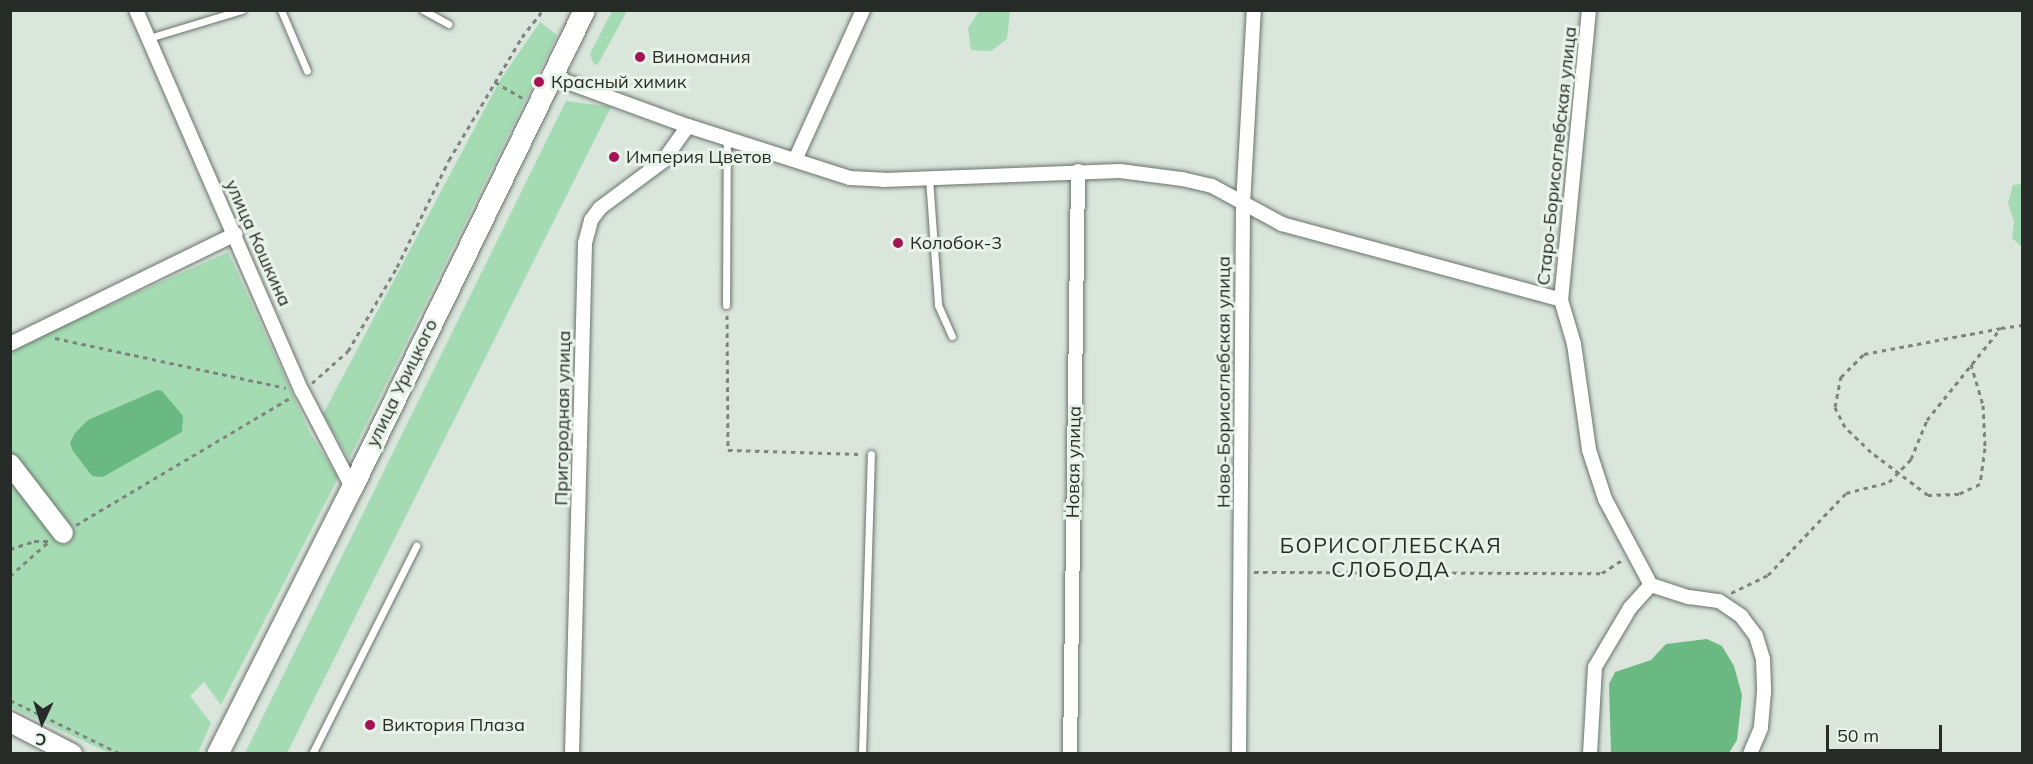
<!DOCTYPE html>
<html>
<head>
<meta charset="utf-8">
<style>
  body { margin:0 }
  #map { position:relative; width:2033px; height:764px; overflow:hidden; background:#dae5dc; font-family:Mulish,sans-serif }
  div>[style] { position:absolute }
  .green>* { inset:0; background:#a5dbb3 }
  .water>* { inset:0; background:#6bb982 }
  .path>* { height:3px; margin-top:-1.5px; transform-origin:0; background:repeating-linear-gradient(90deg,#7d847e 0 4.5px,transparent 0 9px) }
  .roads { filter:drop-shadow(0 0 2px #69736b) drop-shadow(0 0 2px #69736b) }
  .lane>* { height:7px; margin:-3.5px; padding:0 3.5px; transform-origin:3.5px; border-radius:3.5px; background:#fff }
  .street>* { height:14px; margin:-7px; padding:0 7px; transform-origin:7px; border-radius:7px; background:#fff }
  .secondary>* { height:20px; margin:-10px; padding:0 10px; transform-origin:10px; border-radius:10px; background:#fff }
  .primary>* { height:21px; margin:-10.5px; padding:0 10.5px; transform-origin:10.5px; border-radius:10.5px; background:#fff }
  .dots>* { width:16px; height:16px; translate:-50% -50%; box-sizing:border-box; border:3px solid #e7f2e9; border-radius:50% }
  span { translate:-50% -50%; white-space:nowrap; text-align:center; line-height:1.15; -webkit-text-stroke:6px #e7f2e9; paint-order:stroke }
  .poi-label { font-size:18px; color:#272b28 }
  .left { translate:0 -50%; text-align:left }
  .street-label { font-size:18px; color:#272b28 }
  .quarter-label { font-size:21px; color:#272b28; letter-spacing:1.5px }
  .frame { position:absolute; inset:0; border:12px solid #272b28; pointer-events:none }
  .north { position:absolute; left:12px; top:692px; width:60px; height:60px; -webkit-text-stroke:4px #e7f2e9; paint-order:stroke; rotate:184deg; font-size:16px; font-weight:700; line-height:24px; text-align:center; color:#272b28 }
  .north::after { content:''; display:block; margin:auto; width:21px; height:27px; background:#272b28; clip-path:polygon(50% 0,100% 100%,50% 72%,0 100%) }
  .scale { position:absolute; left:1826px; top:725px; width:116px; height:27px; box-sizing:border-box; border:3px solid #272b28; border-top:0; padding-left:8px; font-size:18px; line-height:21px; white-space:nowrap; color:#272b28; -webkit-text-stroke:4px #e7f2e9; paint-order:stroke }
</style>
</head>
<body>
<div id="map">
  <div class="green">
    <i style="clip-path:polygon(612px 11px,627px 11px,598px 64px,594px 65px,590px 54px)"></i>
    <i style="clip-path:polygon(979px 11px,1010px 11px,1007px 39px,991px 51px,971px 50px,968px 28px)"></i>
    <i style="clip-path:polygon(540px 22px,557px 35px,349px 459px,323px 414px,499px 82px)"></i>
    <i style="clip-path:polygon(566px 101px,611px 107px,287px 753px,245px 753px)"></i>
    <i style="clip-path:polygon(2022px 184px,2022px 247px,2012px 238px,2014px 221px,2008px 203px,2013px 185px)"></i>
    <i style="clip-path:polygon(228px 252px,310px 433px,338px 478px,221px 705px,204px 682px,190px 696px,211px 723px,198px 753px,109px 753px,11px 707px,10px 350px)"></i>
  </div>
  <div class="water">
    <i style="clip-path:polygon(157px 390px,162px 391px,183px 416px,182px 432px,103px 477px,92px 476px,73px 451px,70px 443px,75px 433px,88px 420px)"></i>
    <i style="clip-path:polygon(1707px 639px,1722px 646px,1734px 666px,1742px 695px,1737px 740px,1729px 753px,1611px 753px,1609px 684px,1615px 672px,1651px 660px,1666px 644px)"></i>
  </div>
  <div class="path">
    <i style="left:495px;top:82px;width:32px;rotate:30deg"></i>
    <i style="left:727px;top:315px;width:135px;rotate:89.6deg"></i>
    <i style="left:728px;top:450px;width:132px;rotate:1.7deg"></i>
    <i style="left:55px;top:338px;width:236px;rotate:12.2deg"></i>
    <i style="left:1971px;top:364px;width:43px;rotate:73.7deg"></i>
    <i style="left:1983px;top:405px;width:43px;rotate:87.3deg"></i>
    <i style="left:1985px;top:448px;width:36px;rotate:98deg"></i>
    <i style="left:1980px;top:484px;width:23px;rotate:155deg"></i>
    <i style="left:1959px;top:494px;width:31px;rotate:178deg"></i>
    <i style="left:1928px;top:495px;width:71px;rotate:-143deg"></i>
    <i style="left:1871px;top:452px;width:36px;rotate:-136deg"></i>
    <i style="left:1845px;top:427px;width:22px;rotate:-117deg"></i>
    <i style="left:1835px;top:407px;width:31px;rotate:-79deg"></i>
    <i style="left:1841px;top:377px;width:33px;rotate:-45deg"></i>
    <i style="left:1864px;top:354px;width:139px;rotate:-10.7deg"></i>
    <i style="left:312px;top:383px;width:48px;rotate:-41.6deg"></i>
    <i style="left:348px;top:351px;width:97px;rotate:-59.7deg"></i>
    <i style="left:397px;top:267px;width:119px;rotate:-64.1deg"></i>
    <i style="left:449px;top:160px;width:143px;rotate:-59.3deg"></i>
    <i style="left:522px;top:37px;width:34px;rotate:-52deg"></i>
    <i style="left:76px;top:525px;width:251px;rotate:-30.7deg"></i>
    <i style="left:10px;top:549px;width:25px;rotate:-18deg"></i>
    <i style="left:34px;top:541px;width:15px"></i>
    <i style="left:1254px;top:572px;width:348px;rotate:0.2deg"></i>
    <i style="left:1602px;top:573px;width:24px;rotate:-33deg"></i>
    <i style="left:10px;top:576px;width:51px;rotate:-41.8deg"></i>
    <i style="left:1731px;top:593px;width:41px;rotate:-25.9deg"></i>
    <i style="left:1768px;top:575px;width:113px;rotate:-46.4deg"></i>
    <i style="left:1846px;top:493px;width:44px;rotate:-14.3deg"></i>
    <i style="left:1889px;top:482px;width:32px;rotate:-46deg"></i>
    <i style="left:1911px;top:459px;width:42px;rotate:-67.7deg"></i>
    <i style="left:1927px;top:420px;width:118px;rotate:-51.2deg"></i>
    <i style="left:2001px;top:328px;width:21px;rotate:-8deg"></i>
    <i style="left:10px;top:700px;width:123px;rotate:25.9deg"></i>
  </div>
  <div class="roads">
    <div class="lane">
      <i style="left:281px;top:10px;width:66px;rotate:66.9deg"></i>
      <i style="left:423px;top:10px;width:29px;rotate:29deg"></i>
      <i style="left:149px;top:38px;width:97px;rotate:-16.8deg"></i>
      <i style="left:929px;top:178px;width:127px;rotate:85.9deg"></i>
      <i style="left:938px;top:305px;width:34px;rotate:66deg"></i>
      <i style="left:726px;top:305px;width:166px;rotate:-89.7deg"></i>
      <i style="left:312px;top:754px;width:233px;rotate:-63.4deg"></i>
      <i style="left:862px;top:754px;width:300px;rotate:-88.3deg"></i>
    </div>
    <div class="street">
      <i style="left:136px;top:10px;width:416px;rotate:66.5deg"></i>
      <i style="left:302px;top:391px;width:108px;rotate:62.5deg"></i>
      <i style="left:1589px;top:10px;width:291px;rotate:95.5deg"></i>
      <i style="left:1561px;top:300px;width:46px;rotate:73.5deg"></i>
      <i style="left:1574px;top:344px;width:107px;rotate:81.9deg"></i>
      <i style="left:1589px;top:450px;width:52px;rotate:71.9deg"></i>
      <i style="left:1605px;top:499px;width:98px;rotate:61.9deg"></i>
      <i style="left:1651px;top:585px;width:40px;rotate:18deg"></i>
      <i style="left:1689px;top:597px;width:30px;rotate:8deg"></i>
      <i style="left:1719px;top:601px;width:27px;rotate:34deg"></i>
      <i style="left:1741px;top:616px;width:25px;rotate:53deg"></i>
      <i style="left:1756px;top:636px;width:24px;rotate:73deg"></i>
      <i style="left:1763px;top:659px;width:33px;rotate:88deg"></i>
      <i style="left:1764px;top:692px;width:36px;rotate:95deg"></i>
      <i style="left:1761px;top:728px;width:28px;rotate:113deg"></i>
      <i style="left:551px;top:76px;width:146px;rotate:20.1deg"></i>
      <i style="left:688px;top:126px;width:170px;rotate:17.8deg"></i>
      <i style="left:850px;top:178px;width:34px;rotate:3deg"></i>
      <i style="left:884px;top:180px;width:236px;rotate:-2.2deg"></i>
      <i style="left:1120px;top:171px;width:63px;rotate:7.4deg"></i>
      <i style="left:1182px;top:179px;width:31px;rotate:13deg"></i>
      <i style="left:1212px;top:186px;width:80px;rotate:28.5deg"></i>
      <i style="left:1282px;top:224px;width:289px;rotate:15.2deg"></i>
      <i style="left:795px;top:160px;width:165px;rotate:-65.6deg"></i>
      <i style="left:10px;top:344px;width:251px;rotate:-26deg"></i>
      <i style="left:572px;top:754px;width:511px;rotate:-88.54deg"></i>
      <i style="left:585px;top:243px;width:24px;rotate:-75deg"></i>
      <i style="left:591px;top:220px;width:15px;rotate:-53deg"></i>
      <i style="left:600px;top:208px;width:79px;rotate:-36.7deg"></i>
      <i style="left:663px;top:161px;width:43px;rotate:-54.5deg"></i>
      <i style="left:1070px;top:754px;width:583px;rotate:-89.21deg"></i>
      <i style="left:1239px;top:754px;width:550px;rotate:-89.58deg"></i>
      <i style="left:1243px;top:204px;width:194px;rotate:-86.8deg"></i>
      <i style="left:1590px;top:754px;width:87px;rotate:-86.7deg"></i>
      <i style="left:1595px;top:667px;width:69px;rotate:-59.3deg"></i>
      <i style="left:1630px;top:608px;width:31px;rotate:-48deg"></i>
    </div>
    <div class="secondary">
      <i style="left:10px;top:464px;width:87px;rotate:52.5deg"></i>
      <i style="left:10px;top:722px;width:70px;rotate:27.3deg"></i>
    </div>
    <div class="primary">
      <i style="left:217px;top:754px;width:299px;rotate:-63.2deg"></i>
      <i style="left:352px;top:487px;width:530px;rotate:-64.06deg"></i>
    </div>
  </div>
  <div class="dots">
    <i style="left:640px;top:57px;background:#a51354"></i>
    <i style="left:539px;top:82px;background:#a51354"></i>
    <i style="left:614px;top:157px;background:#a51354"></i>
    <i style="left:898px;top:243px;background:#a51354"></i>
    <i style="left:370px;top:725px;background:#a51354"></i>
  </div>
  <div class="poi-label">
    <span class="left" style="left:652px;top:57px">Виномания</span>
    <span class="left" style="left:551px;top:82px">Красный химик</span>
    <span class="left" style="left:626px;top:157px">Империя Цветов</span>
    <span class="left" style="left:910px;top:243px">Колобок-3</span>
    <span class="left" style="left:382px;top:725px">Виктория Плаза</span>
  </div>
  <div class="street-label">
    <span style="left:1557px;top:156px;rotate:-84deg">Старо-Борисоглебская улица</span>
    <span style="left:258px;top:243px;rotate:66deg">улица Кошкина</span>
    <span style="left:1224px;top:382px;rotate:-90deg">Ново-Борисоглебская улица</span>
    <span style="left:402px;top:383px;rotate:-64deg">улица Урицкого</span>
    <span style="left:563px;top:418px;rotate:-89deg">Пригородная улица</span>
    <span style="left:1074px;top:462px;rotate:-89deg">Новая улица</span>
  </div>
  <div class="quarter-label">
    <span style="left:1391px;top:557px">БОРИСОГЛЕБСКАЯ<br>СЛОБОДА</span>
  </div>
  <div class="frame"></div>
  <div class="north">С</div>
  <div class="scale">50 m</div>
</div>
</body>
</html>
